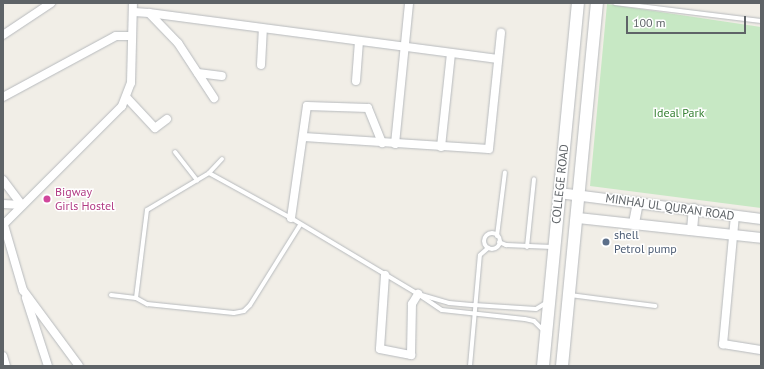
<!DOCTYPE html>
<html>
<head>
<meta charset="utf-8">
<style>
  body { margin:0 }
  #map { position:relative; width:764px; height:369px; overflow:hidden; background:#f1eee7; font-family:"PT Sans",sans-serif }
  div>[style] { position:absolute }
  .green>* { inset:0; background:#c7e8c4 }
  .roads { filter:drop-shadow(0 0 1px #b7babd) drop-shadow(0 0 1px #b7babd) }
  .service>* { height:4px; margin:-2px; padding:0 2px; transform-origin:2px; border-radius:2px; background:#fff }
  .service>.ring { margin:-2px; padding:0; box-sizing:content-box; background:none; border:4px solid #fff; border-radius:50% }
  .minor>* { height:8px; margin:-4px; padding:0 4px; transform-origin:4px; border-radius:4px; background:#fff }
  .tertiary>* { height:10px; margin:-5px; padding:0 5px; transform-origin:5px; border-radius:5px; background:#fff }
  .secondary>* { height:12px; margin:-6px; padding:0 6px; transform-origin:6px; border-radius:6px; background:#fff }
  .dots>* { width:11px; height:11px; translate:-50% -50%; box-sizing:border-box; border:2px solid #fff; border-radius:50% }
  span { translate:-50% -50%; white-space:nowrap; text-align:center; line-height:1.15; -webkit-text-stroke:3px #fff; paint-order:stroke }
  .park-label { font-size:12px; color:#378134 }
  .street-label { font-size:12px; color:#5e6367 }
  .hotel-label { font-size:12px; color:#b23c85 }
  .left { translate:0 -50%; text-align:left }
  .service-label { font-size:12px; color:#4e5e75 }
  .frame { position:absolute; inset:0; border:4px solid #5e6367; pointer-events:none }
  .scale { position:absolute; left:626px; top:16px; width:120px; height:18px; box-sizing:border-box; border:2px solid #5e6367; border-top:0; padding-left:5px; font-size:12px; line-height:14px; white-space:nowrap; color:#5e6367; -webkit-text-stroke:3px #fff; paint-order:stroke }
</style>
</head>
<body>
<div id="map">
  <div class="green">
    <i style="clip-path:polygon(607px 4px,761px 27px,761px 208px,590px 186px)"></i>
  </div>
  <div class="roads">
    <div class="service">
      <i style="left:615px;top:3px;width:147px;rotate:7deg"></i>
      <i style="left:175px;top:152px;width:36px;rotate:52deg"></i>
      <i style="left:222px;top:159px;width:19px;rotate:133deg"></i>
      <i style="left:209px;top:173px;width:94px;rotate:28.8deg"></i>
      <i style="left:291px;top:218px;width:148px;rotate:30.9deg"></i>
      <i style="left:418px;top:294px;width:32px;rotate:16deg"></i>
      <i style="left:449px;top:303px;width:25px;rotate:5deg"></i>
      <i style="left:474px;top:305px;width:62px;rotate:3.7deg"></i>
      <i style="left:536px;top:309px;width:12px;rotate:-31deg"></i>
      <i class="ring" style="left:484px;top:233px;width:12px;height:12px"></i>
      <i style="left:497px;top:236px;width:64px;rotate:-82.9deg"></i>
      <i style="left:499px;top:242px;width:8px;rotate:23deg"></i>
      <i style="left:506px;top:245px;width:46px;rotate:2.5deg"></i>
      <i style="left:527px;top:247px;width:68px;rotate:-84.1deg"></i>
      <i style="left:111px;top:295px;width:25px;rotate:7deg"></i>
      <i style="left:136px;top:298px;width:13px;rotate:29deg"></i>
      <i style="left:147px;top:304px;width:87px;rotate:5.9deg"></i>
      <i style="left:234px;top:313px;width:10px;rotate:-11deg"></i>
      <i style="left:244px;top:311px;width:8px;rotate:-45deg"></i>
      <i style="left:250px;top:305px;width:94px;rotate:-58deg"></i>
      <i style="left:570px;top:295px;width:86px;rotate:7.4deg"></i>
      <i style="left:421px;top:296px;width:25px;rotate:34deg"></i>
      <i style="left:442px;top:310px;width:83px;rotate:6.2deg"></i>
      <i style="left:525px;top:319px;width:9px;rotate:13deg"></i>
      <i style="left:534px;top:321px;width:14px;rotate:45deg"></i>
      <i style="left:136px;top:298px;width:89px;rotate:-82.9deg"></i>
      <i style="left:147px;top:210px;width:72px;rotate:-30.8deg"></i>
      <i style="left:470px;top:366px;width:111px;rotate:-84.9deg"></i>
      <i style="left:480px;top:255px;width:11px;rotate:-41deg"></i>
    </div>
    <div class="minor">
      <i style="left:134px;top:12px;width:15px;rotate:4deg"></i>
      <i style="left:149px;top:13px;width:42px;rotate:46deg"></i>
      <i style="left:178px;top:43px;width:66px;rotate:56.8deg"></i>
      <i style="left:149px;top:13px;width:352px;rotate:7.5deg"></i>
      <i style="left:3px;top:35px;width:58px;rotate:-33.7deg"></i>
      <i style="left:261px;top:65px;width:36px;rotate:-87deg"></i>
      <i style="left:198px;top:73px;width:24px;rotate:7deg"></i>
      <i style="left:356px;top:81px;width:40px;rotate:-85.7deg"></i>
      <i style="left:3px;top:97px;width:128px;rotate:-28.4deg"></i>
      <i style="left:116px;top:36px;width:16px"></i>
      <i style="left:127px;top:98px;width:41px;rotate:47deg"></i>
      <i style="left:155px;top:128px;width:15px;rotate:-37deg"></i>
      <i style="left:304px;top:137px;width:185px;rotate:3.7deg"></i>
      <i style="left:489px;top:149px;width:117px;rotate:-84.1deg"></i>
      <i style="left:395px;top:144px;width:142px;rotate:-84.3deg"></i>
      <i style="left:441px;top:147px;width:94px;rotate:-83.9deg"></i>
      <i style="left:3px;top:180px;width:31px;rotate:53deg"></i>
      <i style="left:3px;top:204px;width:19px;rotate:3deg"></i>
      <i style="left:735px;top:215px;width:130px;rotate:95.3deg"></i>
      <i style="left:723px;top:344px;width:38px;rotate:9deg"></i>
      <i style="left:291px;top:218px;width:113px;rotate:-81.9deg"></i>
      <i style="left:307px;top:106px;width:61px;rotate:1.9deg"></i>
      <i style="left:368px;top:108px;width:38px;rotate:68deg"></i>
      <i style="left:3px;top:225px;width:168px;rotate:-45deg"></i>
      <i style="left:122px;top:106px;width:25px;rotate:-69deg"></i>
      <i style="left:131px;top:83px;width:80px;rotate:-88.6deg"></i>
      <i style="left:4px;top:225px;width:68px;rotate:73.7deg"></i>
      <i style="left:23px;top:290px;width:94px;rotate:53.6deg"></i>
      <i style="left:385px;top:275px;width:74px;rotate:93.9deg"></i>
      <i style="left:380px;top:349px;width:32px;rotate:11deg"></i>
      <i style="left:411px;top:355px;width:51px;rotate:-88.9deg"></i>
      <i style="left:412px;top:304px;width:12px;rotate:-59deg"></i>
      <i style="left:26px;top:298px;width:71px;rotate:72.1deg"></i>
      <i style="left:3px;top:356px;width:10px;rotate:73deg"></i>
    </div>
    <div class="tertiary">
      <i style="left:559px;top:193px;width:204px;rotate:7.3deg"></i>
      <i style="left:578px;top:218px;width:184px;rotate:6.2deg"></i>
      <i style="left:634px;top:223px;width:21px;rotate:-79deg"></i>
      <i style="left:692px;top:230px;width:21px;rotate:-85deg"></i>
    </div>
    <div class="secondary">
      <i style="left:543px;top:366px;width:365px;rotate:-84.5deg"></i>
      <i style="left:562px;top:366px;width:365px;rotate:-84.5deg"></i>
    </div>
  </div>
  <div class="dots">
    <i style="left:47px;top:199px;background:#d1479c"></i>
    <i style="left:606px;top:242px;background:#5c6f8a"></i>
  </div>
  <div class="park-label">
    <span style="left:679px;top:113px">Ideal Park</span>
  </div>
  <div class="street-label">
    <span style="left:560px;top:184px;rotate:-84deg">COLLEGE ROAD</span>
    <span style="left:670px;top:207px;rotate:8deg">MINHAJ UL QURAN ROAD</span>
  </div>
  <div class="hotel-label">
    <span class="left" style="left:55px;top:199px">Bigway<br>Girls Hostel</span>
  </div>
  <div class="service-label">
    <span class="left" style="left:614px;top:242px">shell<br>Petrol pump</span>
  </div>
  <div class="frame"></div>
  <div class="scale">100 m</div>
</div>
</body>
</html>
